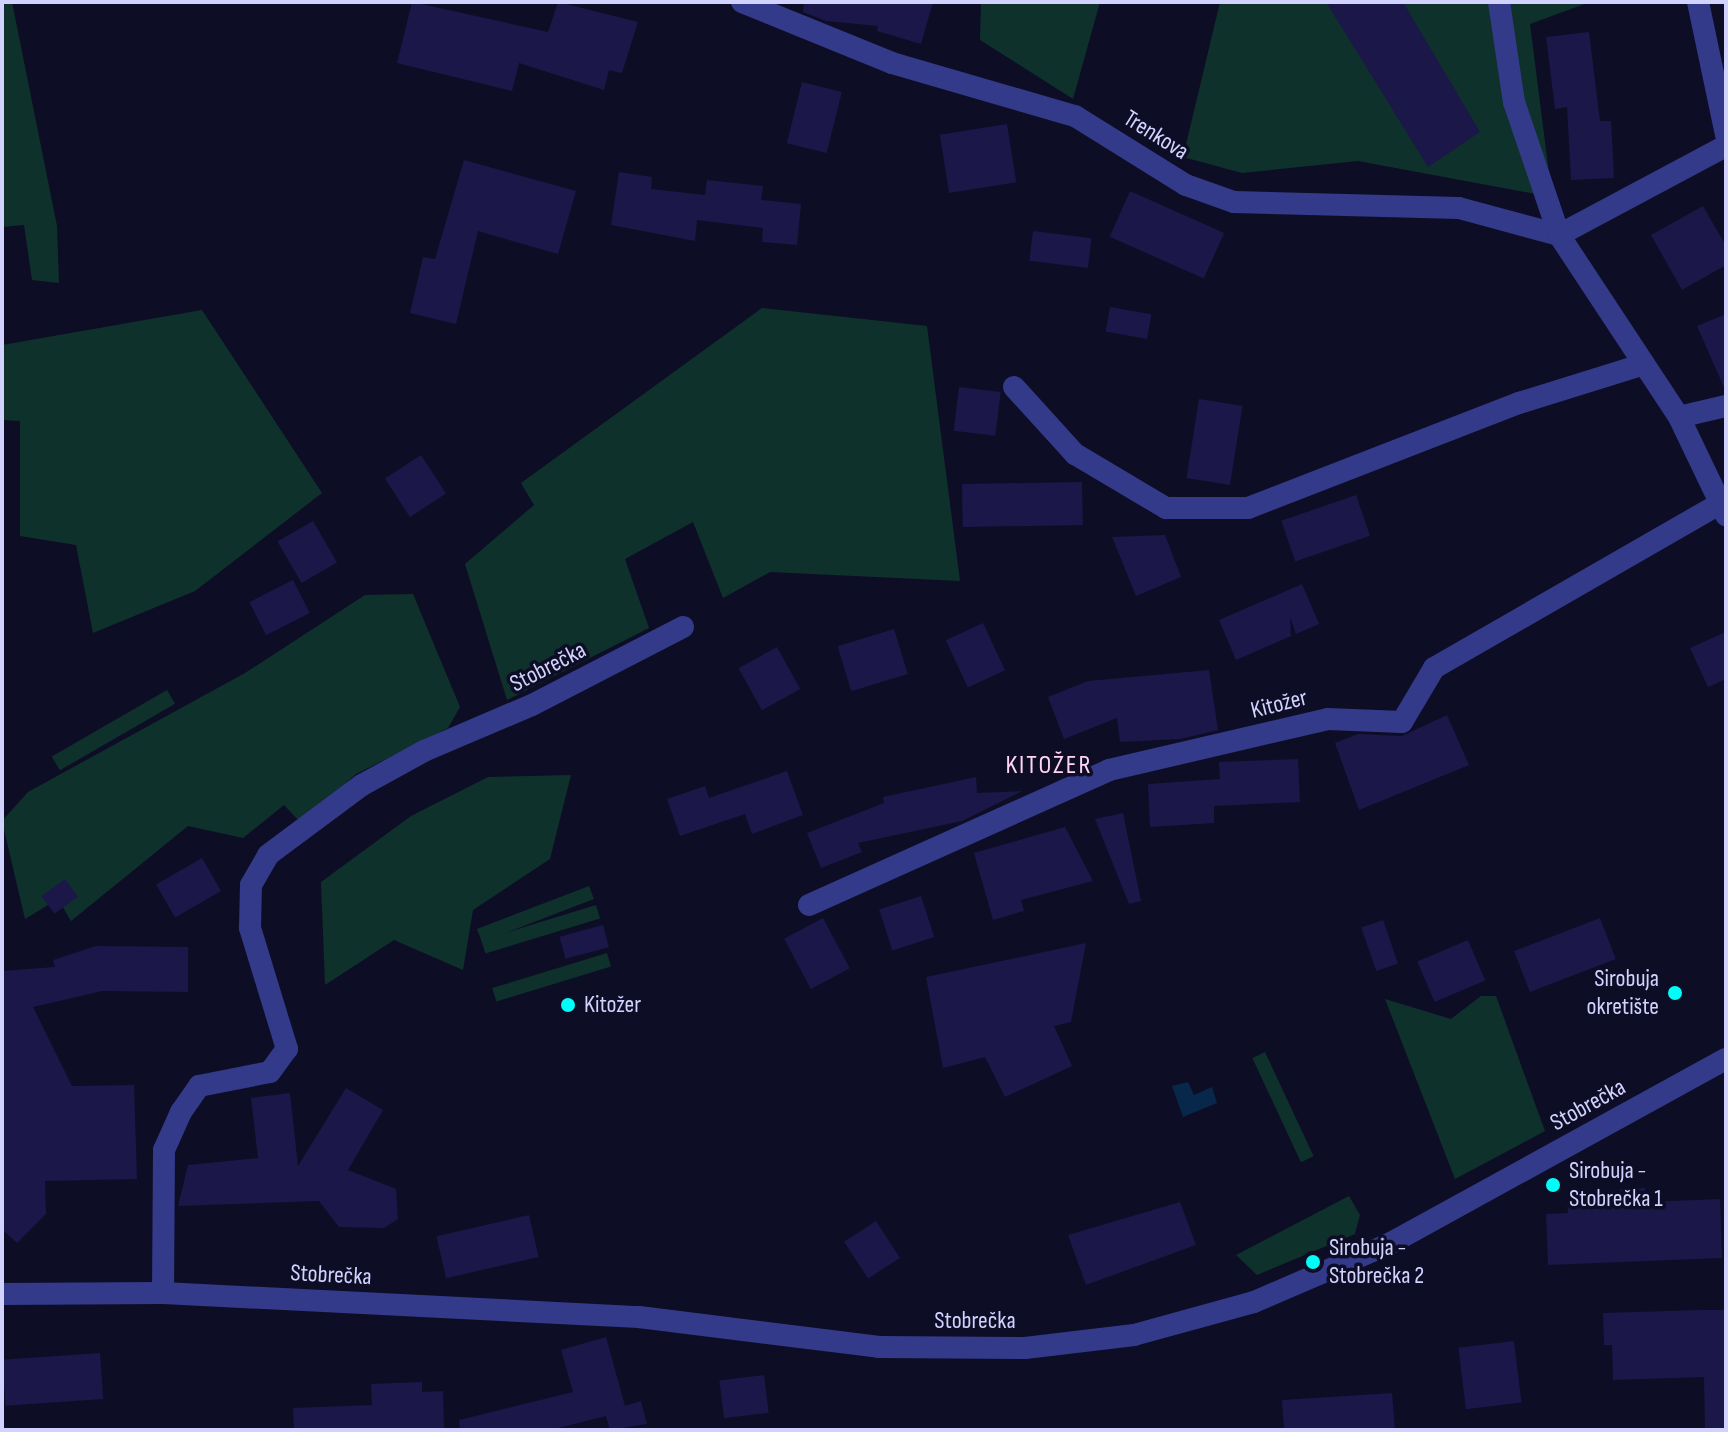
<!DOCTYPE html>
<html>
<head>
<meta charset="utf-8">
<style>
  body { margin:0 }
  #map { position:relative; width:1728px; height:1432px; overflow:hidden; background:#0e0d26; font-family:"Sofia Sans Condensed",sans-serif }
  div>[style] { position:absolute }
  .green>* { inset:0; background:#0f312b; transform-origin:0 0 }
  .water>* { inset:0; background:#07284a }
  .building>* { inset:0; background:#1b1749; transform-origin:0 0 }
  .minor>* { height:22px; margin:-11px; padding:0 11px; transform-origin:11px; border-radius:11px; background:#333a89 }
  .dots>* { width:22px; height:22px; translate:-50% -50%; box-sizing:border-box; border:4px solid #0e0d26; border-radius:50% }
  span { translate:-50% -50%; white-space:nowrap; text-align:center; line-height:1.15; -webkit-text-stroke:7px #0e0d26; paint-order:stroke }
  .street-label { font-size:24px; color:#d2d2ff }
  .poi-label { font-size:24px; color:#d2d2ff }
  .right { translate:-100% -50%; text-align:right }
  .left { translate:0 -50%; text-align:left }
  .neighbourhood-label { font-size:26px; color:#ffd4f4; letter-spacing:2px }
  .frame { position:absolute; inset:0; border:4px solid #d2d2ff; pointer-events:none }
</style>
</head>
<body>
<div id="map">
  <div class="green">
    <i style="clip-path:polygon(2px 2px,12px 2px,57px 226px,59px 283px,32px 280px,24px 225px,2px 227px)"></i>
    <i style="clip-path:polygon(981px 2px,1100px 2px,1073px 99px,980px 40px)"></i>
    <i style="clip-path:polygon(1220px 2px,1590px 2px,1530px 24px,1552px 197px,1358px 161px,1242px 173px,1183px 157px)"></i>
    <i style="clip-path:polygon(762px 308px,927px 326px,960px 581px,770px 572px,723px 598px,693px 522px,625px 559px,649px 628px,507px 700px,465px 564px,534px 505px,521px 483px)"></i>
    <i style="clip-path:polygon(202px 310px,322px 493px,195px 591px,93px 633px,76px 545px,20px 536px,20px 421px,2px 420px,2px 345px)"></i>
    <i style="clip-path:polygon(413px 594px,460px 707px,448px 728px,356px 774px,302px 824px,284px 805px,243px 838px,188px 826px,71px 921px,58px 899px,25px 919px,2px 821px,28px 792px,245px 673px,365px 595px)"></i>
    <i style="left:167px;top:690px;width:16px;height:133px;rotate:60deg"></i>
    <i style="clip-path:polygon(571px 775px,550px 859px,473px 910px,463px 970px,394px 940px,325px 985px,321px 882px,411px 816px,488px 777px)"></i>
    <i style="left:589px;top:886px;width:14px;height:120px;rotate:69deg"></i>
    <i style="left:596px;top:905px;width:14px;height:120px;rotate:73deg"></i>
    <i style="left:607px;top:953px;width:14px;height:120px;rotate:73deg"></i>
    <i style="clip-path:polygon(1481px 996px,1496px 996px,1545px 1131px,1455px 1179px,1385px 999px,1451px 1019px)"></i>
    <i style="left:1265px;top:1052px;width:115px;height:14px;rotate:65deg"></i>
    <i style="clip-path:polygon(1349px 1196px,1360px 1215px,1355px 1234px,1257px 1275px,1236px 1255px)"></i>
  </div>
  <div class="water">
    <i style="clip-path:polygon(1188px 1082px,1194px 1095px,1212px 1087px,1217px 1103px,1183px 1117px,1172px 1086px)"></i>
  </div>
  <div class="building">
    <i style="clip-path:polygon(412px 2px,548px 32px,558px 2px,638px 22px,622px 73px,609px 70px,604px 90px,519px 63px,512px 91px,397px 63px)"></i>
    <i style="clip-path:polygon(804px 2px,933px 2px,921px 44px,877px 31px,878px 26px,826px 21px,803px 12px)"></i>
    <i style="clip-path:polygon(1326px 2px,1403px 2px,1480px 132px,1428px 167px)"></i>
    <i style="clip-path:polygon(1589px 32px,1600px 121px,1611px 121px,1614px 178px,1571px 180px,1567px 107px,1555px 109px,1546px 37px)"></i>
    <i style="left:802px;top:82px;width:41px;height:63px;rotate:14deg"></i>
    <i style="left:1007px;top:124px;width:59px;height:68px;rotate:81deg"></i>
    <i style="clip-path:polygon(464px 160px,576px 191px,558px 254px,478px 231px,456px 324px,410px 313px,423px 257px,435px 259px)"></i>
    <i style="clip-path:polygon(619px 172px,652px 177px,651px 189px,705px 195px,707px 180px,763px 186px,761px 200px,801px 204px,797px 245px,762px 242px,763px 228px,697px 220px,695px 241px,611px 225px)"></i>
    <i style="left:1130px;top:191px;width:103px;height:50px;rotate:24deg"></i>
    <i style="clip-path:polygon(1703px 206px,1726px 246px,1726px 265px,1682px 290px,1651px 235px)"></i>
    <i style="left:1033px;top:231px;width:59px;height:30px;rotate:7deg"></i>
    <i style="left:1110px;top:307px;width:42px;height:25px;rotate:10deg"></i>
    <i style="clip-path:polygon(1726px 314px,1726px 392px,1697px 326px)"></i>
    <i style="left:959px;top:387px;width:42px;height:44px;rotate:7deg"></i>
    <i style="left:1199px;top:399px;width:44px;height:80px;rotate:9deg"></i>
    <i style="left:421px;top:455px;width:46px;height:43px;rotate:57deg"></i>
    <i style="left:1082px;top:482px;width:43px;height:120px;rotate:89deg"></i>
    <i style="left:1356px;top:495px;width:43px;height:79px;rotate:71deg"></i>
    <i style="left:313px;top:521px;width:48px;height:41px;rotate:60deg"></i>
    <i style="clip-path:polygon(1165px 535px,1181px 577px,1136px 596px,1112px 537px)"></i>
    <i style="left:293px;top:580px;width:37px;height:49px;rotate:63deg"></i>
    <i style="clip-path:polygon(1302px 584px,1319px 624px,1296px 634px,1290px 617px,1291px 636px,1236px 660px,1219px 620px)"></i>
    <i style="left:983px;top:623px;width:52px;height:41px;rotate:65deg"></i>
    <i style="left:894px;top:629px;width:47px;height:59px;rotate:73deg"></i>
    <i style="clip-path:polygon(1726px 632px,1726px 679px,1708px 687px,1690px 648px)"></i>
    <i style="left:777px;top:647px;width:48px;height:44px;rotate:61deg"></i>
    <i style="clip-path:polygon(1209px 670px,1218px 730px,1180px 739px,1120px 742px,1117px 718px,1064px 739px,1048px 697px,1088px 681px)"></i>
    <i style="clip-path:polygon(1447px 715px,1469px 765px,1359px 810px,1335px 743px,1358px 734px,1402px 736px)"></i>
    <i style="clip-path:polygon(1298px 759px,1300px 802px,1214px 806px,1214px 823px,1150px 827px,1148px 784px,1220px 779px,1219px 762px)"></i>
    <i style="clip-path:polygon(787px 771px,803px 815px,752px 834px,745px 814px,680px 836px,667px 799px,705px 786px,709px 798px)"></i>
    <i style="clip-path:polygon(976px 777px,977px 793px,1022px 791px,962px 821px,858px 843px,862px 852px,821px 868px,807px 833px,884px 803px,883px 797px)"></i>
    <i style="clip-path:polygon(1123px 813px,1141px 901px,1129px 904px,1095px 819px)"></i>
    <i style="clip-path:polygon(1065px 827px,1093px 881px,1021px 900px,1024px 911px,993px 920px,974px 853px)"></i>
    <i style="left:202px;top:858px;width:38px;height:53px;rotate:60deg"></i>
    <i style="left:65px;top:879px;width:22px;height:29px;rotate:54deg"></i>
    <i style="left:921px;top:896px;width:43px;height:44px;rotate:72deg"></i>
    <i style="left:823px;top:918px;width:57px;height:44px;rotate:62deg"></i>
    <i style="left:1600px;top:918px;width:44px;height:92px;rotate:69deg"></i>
    <i style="left:1383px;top:920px;width:46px;height:23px;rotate:71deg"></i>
    <i style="left:603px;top:925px;width:23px;height:45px;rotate:75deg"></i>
    <i style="left:1468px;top:940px;width:44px;height:55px;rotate:67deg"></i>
    <i style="clip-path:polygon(1086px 943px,1071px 1022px,1054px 1026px,1072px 1066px,1005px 1097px,985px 1057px,943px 1068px,926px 977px)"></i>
    <i style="clip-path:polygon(96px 946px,188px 947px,188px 992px,102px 991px,33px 1007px,72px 1086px,134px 1085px,137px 1179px,45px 1181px,46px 1214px,17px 1243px,2px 1229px,2px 971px,55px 967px,53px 960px)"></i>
    <i style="clip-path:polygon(346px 1088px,383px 1110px,348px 1170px,396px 1189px,398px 1219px,384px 1228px,339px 1227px,319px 1201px,178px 1206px,188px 1165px,258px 1158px,251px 1098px,290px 1093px,298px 1166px)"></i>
    <i style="clip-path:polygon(1645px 1188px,1646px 1202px,1720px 1199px,1722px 1258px,1548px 1265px,1546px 1214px,1568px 1213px,1567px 1201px,1620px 1199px,1620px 1189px)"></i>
    <i style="clip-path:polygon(1180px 1202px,1196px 1245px,1086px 1285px,1068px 1235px)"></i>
    <i style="left:529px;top:1215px;width:43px;height:95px;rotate:77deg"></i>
    <i style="left:876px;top:1221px;width:44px;height:38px;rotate:57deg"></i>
    <i style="clip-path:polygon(1700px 1310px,1726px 1310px,1726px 1430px,1705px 1430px,1704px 1377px,1613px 1380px,1612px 1345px,1604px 1345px,1603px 1313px)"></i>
    <i style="clip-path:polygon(606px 1337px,625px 1406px,641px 1401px,647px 1424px,610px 1430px,606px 1416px,550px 1430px,460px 1430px,459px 1420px,573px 1392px,561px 1350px)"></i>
    <i style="left:1514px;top:1341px;width:62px;height:56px;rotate:83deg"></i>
    <i style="left:100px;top:1353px;width:46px;height:98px;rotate:86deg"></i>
    <i style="left:764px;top:1375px;width:38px;height:45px;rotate:83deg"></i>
    <i style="clip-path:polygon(422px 1382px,422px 1392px,443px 1391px,444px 1430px,294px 1430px,293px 1408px,372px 1405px,371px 1384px)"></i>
    <i style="clip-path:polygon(1392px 1393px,1395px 1430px,1284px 1430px,1282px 1400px)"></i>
  </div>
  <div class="minor">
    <i style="left:742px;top:2px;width:162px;rotate:22.1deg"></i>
    <i style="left:892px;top:63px;width:191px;rotate:16.2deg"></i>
    <i style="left:1075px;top:116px;width:131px;rotate:31.9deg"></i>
    <i style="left:1186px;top:185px;width:51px;rotate:19.5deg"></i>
    <i style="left:1234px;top:202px;width:225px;rotate:1.5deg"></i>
    <i style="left:1459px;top:208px;width:104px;rotate:15.1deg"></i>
    <i style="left:1559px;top:235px;width:218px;rotate:56.6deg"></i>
    <i style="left:1679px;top:417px;width:109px;rotate:64.4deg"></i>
    <i style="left:1499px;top:2px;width:101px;rotate:81.5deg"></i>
    <i style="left:1514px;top:102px;width:140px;rotate:71.3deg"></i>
    <i style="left:1559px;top:235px;width:189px;rotate:-28.1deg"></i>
    <i style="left:1698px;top:2px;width:136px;rotate:78.1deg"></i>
    <i style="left:1014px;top:387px;width:91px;rotate:47.7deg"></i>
    <i style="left:1075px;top:454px;width:106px;rotate:30.7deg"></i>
    <i style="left:1166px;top:508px;width:82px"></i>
    <i style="left:1248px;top:508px;width:291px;rotate:-21.2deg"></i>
    <i style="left:1519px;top:403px;width:128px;rotate:-17.3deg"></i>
    <i style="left:1679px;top:417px;width:48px;rotate:-13.2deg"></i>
    <i style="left:809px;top:905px;width:329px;rotate:-24.2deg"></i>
    <i style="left:1109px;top:770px;width:225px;rotate:-13.1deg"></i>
    <i style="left:1328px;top:719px;width:74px;rotate:2.3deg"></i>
    <i style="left:1402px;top:722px;width:63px;rotate:-59.3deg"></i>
    <i style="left:1434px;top:668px;width:329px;rotate:-29.9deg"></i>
    <i style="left:163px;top:1293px;width:143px;rotate:-89.6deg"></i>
    <i style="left:164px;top:1150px;width:42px;rotate:-65.9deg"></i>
    <i style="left:181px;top:1112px;width:32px;rotate:-55deg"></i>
    <i style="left:199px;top:1086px;width:72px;rotate:-11.2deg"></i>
    <i style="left:270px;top:1072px;width:29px;rotate:-54deg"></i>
    <i style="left:287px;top:1049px;width:127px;rotate:-107deg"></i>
    <i style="left:250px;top:928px;width:43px;rotate:-88.7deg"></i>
    <i style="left:251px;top:885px;width:34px;rotate:-60deg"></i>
    <i style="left:268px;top:855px;width:117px;rotate:-36.7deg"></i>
    <i style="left:362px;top:785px;width:71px;rotate:-28.7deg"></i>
    <i style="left:424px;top:751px;width:117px;rotate:-23.1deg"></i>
    <i style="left:532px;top:705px;width:170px;rotate:-27.3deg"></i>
    <i style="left:2px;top:1294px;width:161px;rotate:-0.4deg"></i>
    <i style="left:163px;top:1293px;width:477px;rotate:2.9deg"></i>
    <i style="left:639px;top:1317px;width:242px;rotate:7.1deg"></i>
    <i style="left:879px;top:1347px;width:146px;rotate:0.4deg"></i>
    <i style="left:1025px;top:1348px;width:110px;rotate:-6.8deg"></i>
    <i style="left:1134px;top:1335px;width:124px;rotate:-15.4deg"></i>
    <i style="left:1254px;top:1302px;width:149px;rotate:-23.3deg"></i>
    <i style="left:1391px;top:1243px;width:382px;rotate:-28.8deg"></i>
  </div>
  <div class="dots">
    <i style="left:1675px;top:993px;background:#00fdf8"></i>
    <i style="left:568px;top:1005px;background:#00fdf8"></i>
    <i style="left:1553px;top:1185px;background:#00fdf8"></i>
    <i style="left:1313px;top:1262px;background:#00fdf8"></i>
  </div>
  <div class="street-label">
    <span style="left:1156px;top:135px;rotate:32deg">Trenkova</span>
    <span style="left:548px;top:667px;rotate:-27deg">Stobrečka</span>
    <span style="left:1279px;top:704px;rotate:-14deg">Kitožer</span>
    <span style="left:1588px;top:1105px;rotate:-29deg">Stobrečka</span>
    <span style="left:331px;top:1275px;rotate:3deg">Stobrečka</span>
    <span style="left:975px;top:1321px">Stobrečka</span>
  </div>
  <div class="poi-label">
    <span class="right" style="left:1659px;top:993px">Sirobuja<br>okretište</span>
    <span class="left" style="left:584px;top:1005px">Kitožer</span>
    <span class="left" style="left:1569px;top:1185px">Sirobuja -<br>Stobrečka 1</span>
    <span class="left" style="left:1329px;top:1262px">Sirobuja -<br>Stobrečka 2</span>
  </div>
  <div class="neighbourhood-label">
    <span style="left:1049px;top:766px">KITOŽER</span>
  </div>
  <div class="frame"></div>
</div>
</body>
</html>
